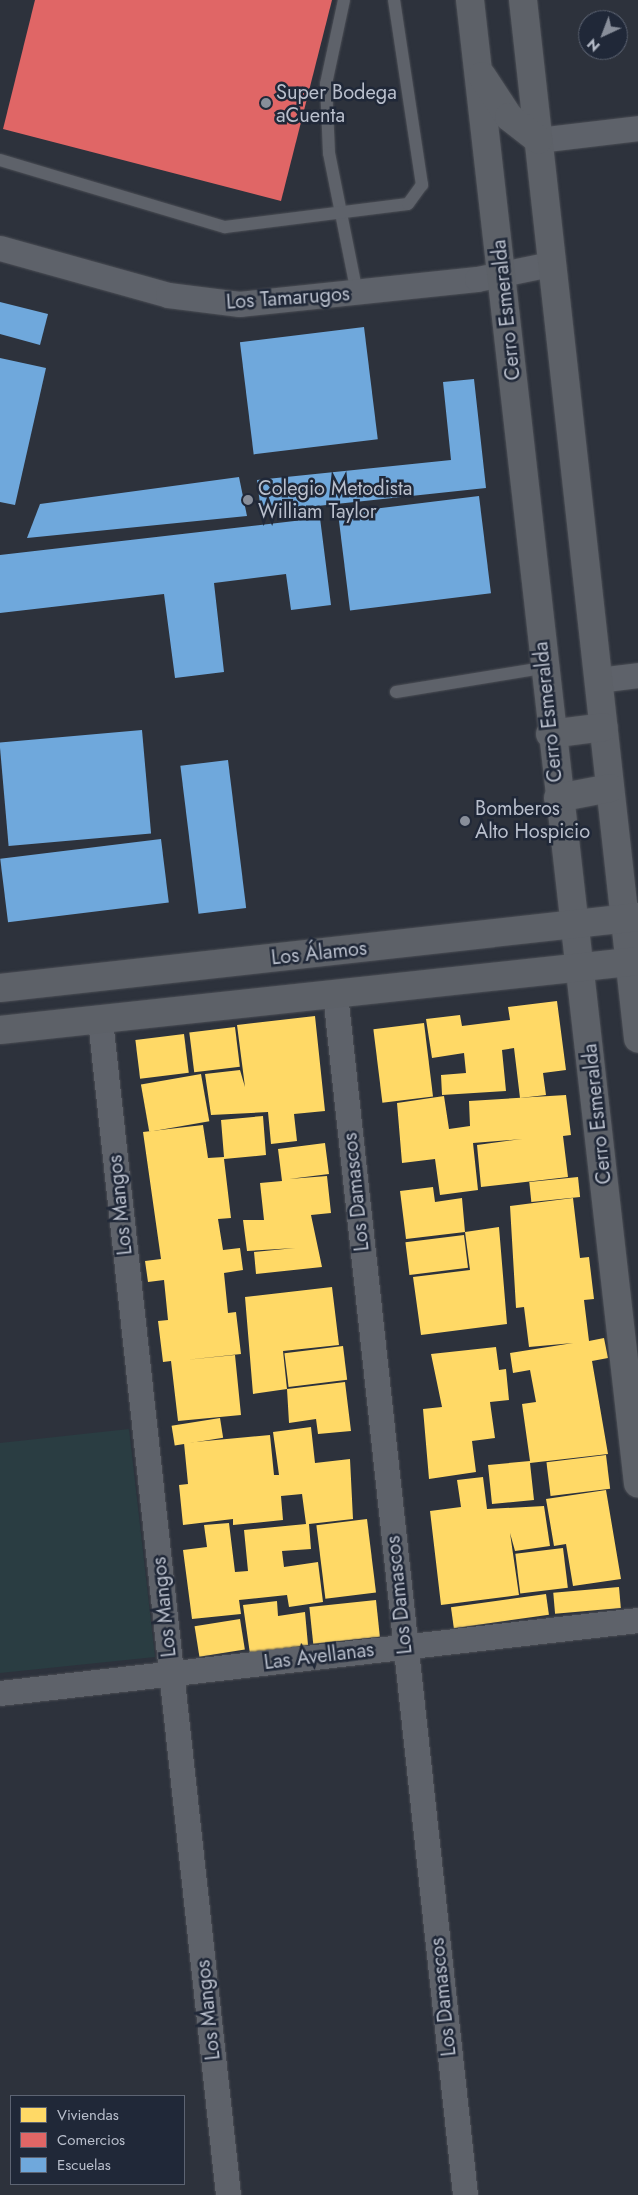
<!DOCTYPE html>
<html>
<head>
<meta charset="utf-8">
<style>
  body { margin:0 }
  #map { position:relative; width:638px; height:2195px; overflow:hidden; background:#2d323c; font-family:Jost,sans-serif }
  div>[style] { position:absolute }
  .green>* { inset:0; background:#2a3d42 }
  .homes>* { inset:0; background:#ffd966; transform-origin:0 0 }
  .shops>* { inset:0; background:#e06666 }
  .schools>* { inset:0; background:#6fa8dc; transform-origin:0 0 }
  .roads { filter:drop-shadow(0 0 1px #4a4d54) drop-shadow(0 0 1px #4a4d54) }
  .lane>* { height:12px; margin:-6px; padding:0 6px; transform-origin:6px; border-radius:6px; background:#5e626a }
  .street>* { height:25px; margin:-12.5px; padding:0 12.5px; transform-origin:12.5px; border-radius:12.5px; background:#5e626a }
  .secondary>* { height:28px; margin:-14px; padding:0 14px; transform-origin:14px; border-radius:14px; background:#5d6168 }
  .dots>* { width:14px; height:14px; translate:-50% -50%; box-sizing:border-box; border:2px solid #202838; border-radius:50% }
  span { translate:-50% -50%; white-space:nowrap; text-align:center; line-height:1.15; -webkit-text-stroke:5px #202838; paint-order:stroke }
  .poi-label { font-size:20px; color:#b9bfcc }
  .left { translate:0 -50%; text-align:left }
  .street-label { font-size:20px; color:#b9bfcc }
  .legend { position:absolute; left:10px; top:2095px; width:175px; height:90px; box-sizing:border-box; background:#202838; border:1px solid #5d6473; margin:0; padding:6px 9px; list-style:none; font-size:15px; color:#b9bfcc }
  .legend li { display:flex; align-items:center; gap:10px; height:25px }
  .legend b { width:25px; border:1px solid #5d6473 }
  .north { position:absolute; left:578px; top:10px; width:50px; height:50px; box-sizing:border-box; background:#202838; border:1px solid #5d6473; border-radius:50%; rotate:223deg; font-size:14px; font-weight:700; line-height:20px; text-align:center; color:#b9bfcc }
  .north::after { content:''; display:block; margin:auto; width:18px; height:22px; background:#888e9a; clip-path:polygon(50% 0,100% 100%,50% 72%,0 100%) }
</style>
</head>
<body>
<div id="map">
  <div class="green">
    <i style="clip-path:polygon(129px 1429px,155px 1657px,0 1673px,0 1443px)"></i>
  </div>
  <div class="homes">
    <i style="clip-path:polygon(557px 1001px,566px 1070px,543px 1073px,546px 1095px,520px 1098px,514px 1048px,502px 1050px,506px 1091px,442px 1095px,441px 1075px,466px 1073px,464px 1053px,432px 1058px,426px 1019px,460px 1015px,462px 1026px,510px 1020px,508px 1007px)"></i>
    <i style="clip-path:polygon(315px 1016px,325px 1111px,294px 1114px,297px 1141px,271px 1144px,268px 1112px,211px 1115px,205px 1074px,240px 1070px,245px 1087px,237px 1025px)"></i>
    <i style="left:424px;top:1023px;width:74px;height:51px;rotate:83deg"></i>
    <i style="left:235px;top:1027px;width:40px;height:46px;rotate:83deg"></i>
    <i style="left:184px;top:1034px;width:39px;height:49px;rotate:83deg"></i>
    <i style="left:201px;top:1074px;width:48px;height:61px;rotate:80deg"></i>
    <i style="clip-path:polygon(566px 1095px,571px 1135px,563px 1136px,568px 1177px,481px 1187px,477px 1145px,522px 1139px,473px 1143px,478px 1190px,440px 1195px,435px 1159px,402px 1163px,397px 1103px,444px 1096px,449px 1129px,470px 1126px,469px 1101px)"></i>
    <i style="clip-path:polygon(263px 1116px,266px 1155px,224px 1159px,231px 1218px,218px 1219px,223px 1250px,240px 1248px,243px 1270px,224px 1273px,228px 1313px,236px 1312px,241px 1354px,185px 1360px,235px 1355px,241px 1415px,178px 1421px,171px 1361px,163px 1362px,158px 1321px,168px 1320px,164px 1280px,148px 1282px,145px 1261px,161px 1259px,143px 1132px,203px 1125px,208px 1158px,224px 1157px,221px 1120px)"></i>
    <i style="clip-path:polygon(325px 1143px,329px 1174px,289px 1179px,327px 1176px,331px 1213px,311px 1215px,322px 1267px,256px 1274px,254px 1252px,295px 1248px,247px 1251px,243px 1220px,264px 1220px,260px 1183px,282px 1181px,278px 1149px)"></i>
    <i style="left:578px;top:1177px;width:20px;height:49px;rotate:84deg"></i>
    <i style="clip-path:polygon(433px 1187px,435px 1202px,462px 1198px,465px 1232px,406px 1239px,400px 1191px)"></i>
    <i style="clip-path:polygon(573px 1198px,580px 1258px,589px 1257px,594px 1299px,584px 1300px,589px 1341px,604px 1338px,608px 1358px,592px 1361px,608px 1454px,530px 1463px,534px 1500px,492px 1504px,488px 1465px,530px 1461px,522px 1404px,536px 1402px,530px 1370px,513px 1373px,510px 1353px,573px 1343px,529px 1347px,524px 1307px,516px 1308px,510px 1206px)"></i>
    <i style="clip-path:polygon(499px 1227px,507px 1324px,421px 1335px,413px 1277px,470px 1270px,465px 1232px)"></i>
    <i style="left:464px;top:1235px;width:33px;height:59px;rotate:83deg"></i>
    <i style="clip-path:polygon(332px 1287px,339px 1345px,283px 1351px,287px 1389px,253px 1394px,245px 1297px)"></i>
    <i style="left:343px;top:1346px;width:34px;height:59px;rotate:83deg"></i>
    <i style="clip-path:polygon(496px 1347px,499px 1370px,506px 1369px,509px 1400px,490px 1402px,495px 1438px,472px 1441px,476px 1472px,429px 1479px,423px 1409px,442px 1407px,431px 1354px)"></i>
    <i style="clip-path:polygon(345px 1382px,351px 1431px,318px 1434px,316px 1419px,289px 1423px,287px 1389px)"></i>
    <i style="left:220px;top:1418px;width:20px;height:49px;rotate:81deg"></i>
    <i style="clip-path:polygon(311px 1427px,315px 1463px,350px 1459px,353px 1519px,309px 1524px,311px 1549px,282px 1551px,284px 1567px,318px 1562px,323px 1602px,289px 1607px,287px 1595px,239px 1600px,241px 1614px,192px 1619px,183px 1550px,207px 1547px,204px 1525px,229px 1523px,235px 1572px,248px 1571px,244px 1530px,306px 1524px,302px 1494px,281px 1496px,283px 1520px,233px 1525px,233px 1519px,183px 1525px,179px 1485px,188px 1484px,184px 1443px,270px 1435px,274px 1475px,279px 1475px,273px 1432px)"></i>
    <i style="left:606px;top:1455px;width:34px;height:60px;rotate:83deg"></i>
    <i style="clip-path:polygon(483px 1477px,487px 1509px,544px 1506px,550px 1546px,515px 1551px,510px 1533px,519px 1595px,441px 1605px,430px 1511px,461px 1507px,457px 1480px)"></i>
    <i style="clip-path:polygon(606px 1490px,621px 1579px,573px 1586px,566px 1544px,554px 1546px,546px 1499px)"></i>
    <i style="left:367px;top:1519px;width:74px;height:51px;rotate:83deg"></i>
    <i style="left:563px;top:1548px;width:40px;height:48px;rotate:83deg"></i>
    <i style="left:619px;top:1587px;width:21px;height:66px;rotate:85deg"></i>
    <i style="left:546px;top:1594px;width:21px;height:96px;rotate:82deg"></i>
    <i style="left:376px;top:1600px;width:37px;height:67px;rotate:84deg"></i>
    <i style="clip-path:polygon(277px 1601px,278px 1616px,305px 1612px,308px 1645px,250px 1654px,243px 1605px)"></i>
    <i style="left:240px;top:1619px;width:31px;height:46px;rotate:81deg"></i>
  </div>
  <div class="shops">
    <i style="clip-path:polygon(35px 0,332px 0,281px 201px,3px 129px)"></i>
  </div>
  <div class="schools">
    <i style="clip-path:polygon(0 302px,48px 314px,40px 345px,0 334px)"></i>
    <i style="left:364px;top:327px;width:113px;height:125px;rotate:83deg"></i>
    <i style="clip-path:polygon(0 358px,46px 368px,15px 505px,0 502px)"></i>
    <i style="clip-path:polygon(474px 379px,486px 488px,261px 512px,257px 480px,451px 460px,443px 382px)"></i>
    <i style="clip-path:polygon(239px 477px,247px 516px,27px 538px,40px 504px)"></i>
    <i style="left:479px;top:496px;width:98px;height:142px;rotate:83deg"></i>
    <i style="clip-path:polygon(320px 518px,331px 605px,291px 610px,286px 574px,214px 583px,224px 672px,175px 678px,164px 594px,0 613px,0 555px)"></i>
    <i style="left:142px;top:730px;width:104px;height:143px;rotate:85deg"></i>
    <i style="left:228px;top:760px;width:149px;height:48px;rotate:83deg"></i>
    <i style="left:161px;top:839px;width:64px;height:162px;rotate:83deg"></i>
  </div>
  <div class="roads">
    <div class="lane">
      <i style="left:344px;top:0;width:86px;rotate:102.1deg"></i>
      <i style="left:326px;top:84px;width:69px;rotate:87.5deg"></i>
      <i style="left:329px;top:153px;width:143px;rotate:78.7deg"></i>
      <i style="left:0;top:160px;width:235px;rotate:16.6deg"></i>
      <i style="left:225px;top:227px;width:184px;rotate:-7.2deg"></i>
      <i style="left:408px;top:204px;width:24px;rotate:-54deg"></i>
      <i style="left:422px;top:185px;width:187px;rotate:-98.6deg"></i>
      <i style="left:396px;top:692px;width:149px;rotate:-9.3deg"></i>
    </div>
    <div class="street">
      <i style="left:538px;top:140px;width:101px;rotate:-6.8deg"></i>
      <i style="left:0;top:248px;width:174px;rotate:15.6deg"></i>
      <i style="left:168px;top:295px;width:72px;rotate:7.2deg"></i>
      <i style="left:239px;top:304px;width:239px;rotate:-6deg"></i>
      <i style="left:477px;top:279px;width:76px;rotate:-11.5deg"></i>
      <i style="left:598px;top:680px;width:40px;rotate:-7.1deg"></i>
      <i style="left:335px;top:994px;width:1208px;rotate:83.82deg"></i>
      <i style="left:100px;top:1020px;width:1182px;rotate:83.78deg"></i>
      <i style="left:0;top:1693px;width:642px;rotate:-6.53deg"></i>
    </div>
    <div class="secondary">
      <i style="left:470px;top:0;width:1493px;rotate:83.54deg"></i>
      <i style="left:523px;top:0;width:1045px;rotate:83.68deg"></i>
      <i style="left:482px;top:76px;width:49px;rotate:56.6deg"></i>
      <i style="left:509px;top:117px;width:37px;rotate:38deg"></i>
      <i style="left:550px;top:734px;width:54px;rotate:-7.4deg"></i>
      <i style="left:558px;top:798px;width:53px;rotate:-10.9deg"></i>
      <i style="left:0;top:988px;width:642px;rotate:-6.35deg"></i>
      <i style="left:0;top:1030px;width:642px;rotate:-6.17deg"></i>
    </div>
  </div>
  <div class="dots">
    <i style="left:266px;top:103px;background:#888e9a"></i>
    <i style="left:248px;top:500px;background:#888e9a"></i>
    <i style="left:465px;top:821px;background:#888e9a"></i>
  </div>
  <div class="poi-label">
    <span class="left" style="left:276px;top:104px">Super Bodega<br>aCuenta</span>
    <span class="left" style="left:258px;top:500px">Colegio Metodista<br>William Taylor</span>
    <span class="left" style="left:475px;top:820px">Bomberos<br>Alto Hospicio</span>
  </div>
  <div class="street-label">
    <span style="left:288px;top:298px;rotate:-4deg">Los Tamarugos</span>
    <span style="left:506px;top:310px;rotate:-96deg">Cerro Esmeralda</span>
    <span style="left:548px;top:712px;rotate:-96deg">Cerro Esmeralda</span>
    <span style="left:319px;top:953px;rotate:-6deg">Los Álamos</span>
    <span style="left:597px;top:1114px;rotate:-96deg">Cerro Esmeralda</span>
    <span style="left:356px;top:1192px;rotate:-96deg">Los Damascos</span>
    <span style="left:120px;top:1205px;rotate:-96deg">Los Mangos</span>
    <span style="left:399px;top:1595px;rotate:-96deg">Los Damascos</span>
    <span style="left:164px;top:1607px;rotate:-96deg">Los Mangos</span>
    <span style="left:319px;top:1656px;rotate:-7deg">Las Avellanas</span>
    <span style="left:443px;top:1997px;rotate:-96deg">Los Damascos</span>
    <span style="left:208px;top:2010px;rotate:-96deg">Los Mangos</span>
  </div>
  <ul class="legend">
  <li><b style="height:14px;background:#ffd966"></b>Viviendas</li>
  <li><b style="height:14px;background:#e06666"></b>Comercios</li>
  <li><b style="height:14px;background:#6fa8dc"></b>Escuelas</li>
  </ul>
  <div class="north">N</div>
</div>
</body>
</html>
